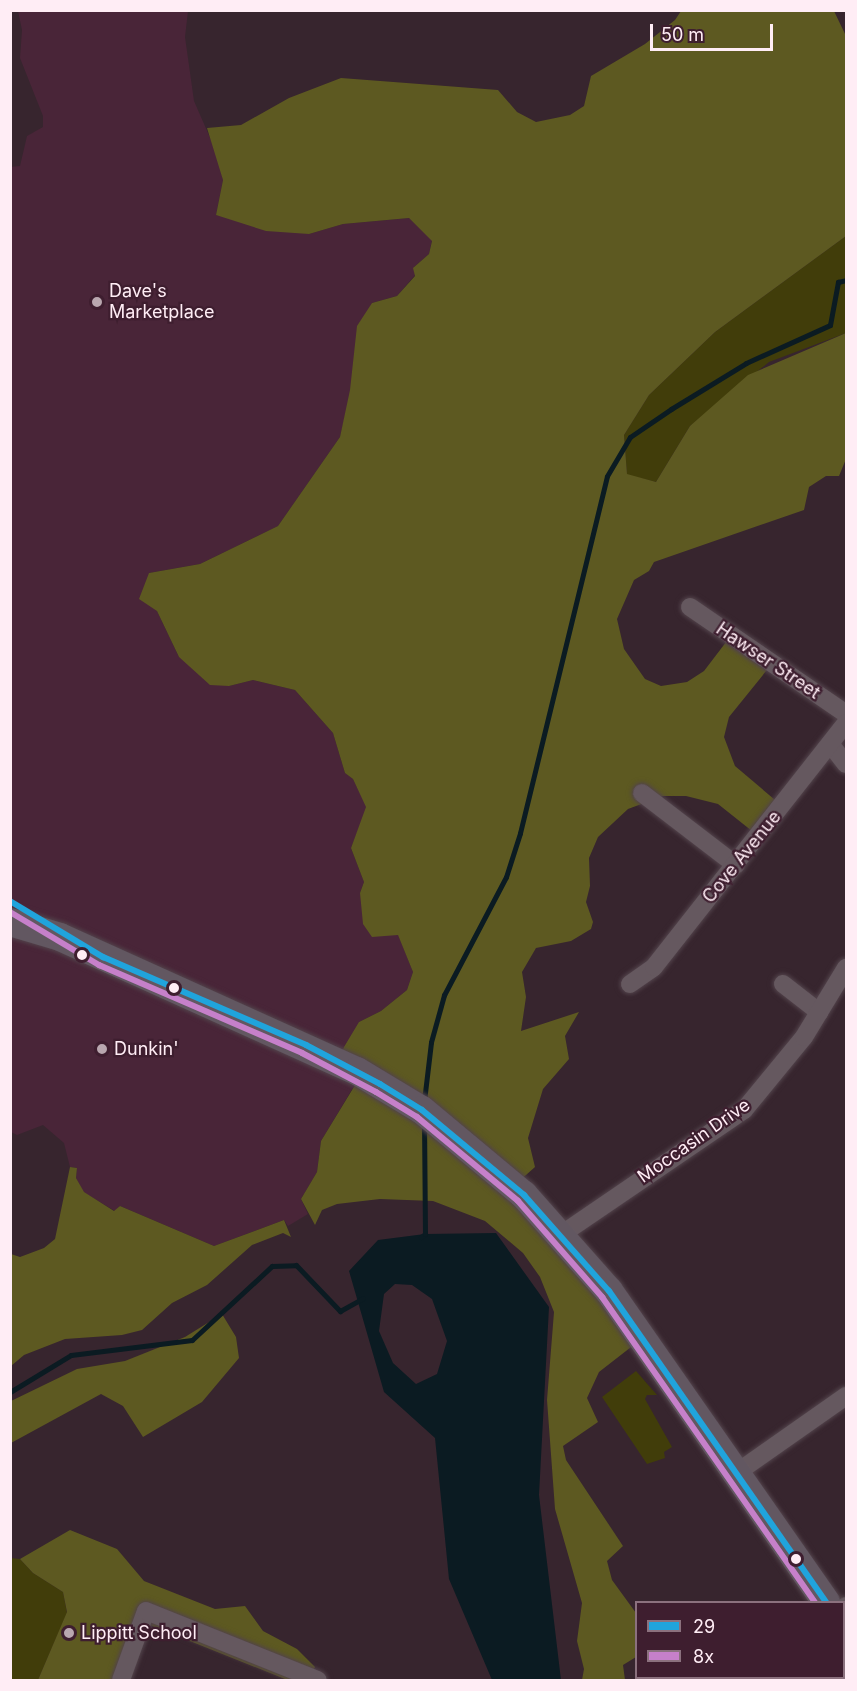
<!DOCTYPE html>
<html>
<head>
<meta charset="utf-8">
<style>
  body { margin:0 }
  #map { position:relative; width:857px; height:1691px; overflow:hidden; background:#37252e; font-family:Inter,sans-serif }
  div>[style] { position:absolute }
  .built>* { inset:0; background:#492538 }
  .green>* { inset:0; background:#413d0a }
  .forest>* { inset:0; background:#5d5921 }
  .water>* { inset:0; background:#0b1b22 }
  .stream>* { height:5px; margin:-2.5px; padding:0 2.5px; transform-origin:2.5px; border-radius:2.5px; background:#0b1b22 }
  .roads { filter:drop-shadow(0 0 2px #52434b) drop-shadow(0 0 2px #52434b) }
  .street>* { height:18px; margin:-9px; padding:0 9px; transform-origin:9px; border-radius:9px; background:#65585f }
  .primary>* { height:28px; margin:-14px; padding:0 14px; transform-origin:14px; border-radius:14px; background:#625761 }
  .bus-1>* { height:6px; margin:-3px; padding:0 3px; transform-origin:3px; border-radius:3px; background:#20a4dc }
  .bus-2>* { height:6px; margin:-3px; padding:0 3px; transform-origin:3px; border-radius:3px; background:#c680ca }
  .dots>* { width:16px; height:16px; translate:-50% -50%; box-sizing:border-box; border:3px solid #3e1e2f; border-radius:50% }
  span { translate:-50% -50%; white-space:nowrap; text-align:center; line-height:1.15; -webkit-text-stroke:4.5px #3e1e2f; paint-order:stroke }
  .poi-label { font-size:18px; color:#ffedf5 }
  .left { translate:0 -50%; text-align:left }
  .street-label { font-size:18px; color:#ffedf5 }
  .frame { position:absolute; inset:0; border:12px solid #ffedf5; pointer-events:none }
  .legend { position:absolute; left:635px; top:1601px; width:210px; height:78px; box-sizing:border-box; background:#3e1e2f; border:2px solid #8b717e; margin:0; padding:8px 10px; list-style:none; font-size:18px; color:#ffedf5 }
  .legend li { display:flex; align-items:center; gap:12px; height:30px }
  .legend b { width:30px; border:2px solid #8b717e }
  .scale { position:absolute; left:650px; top:24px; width:123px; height:27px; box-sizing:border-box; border:3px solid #ffedf5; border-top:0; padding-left:8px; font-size:18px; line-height:21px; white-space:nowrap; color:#ffedf5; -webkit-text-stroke:4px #3e1e2f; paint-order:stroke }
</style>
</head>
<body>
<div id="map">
  <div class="built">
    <i style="clip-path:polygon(18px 11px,188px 11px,185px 37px,194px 101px,218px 156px,223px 180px,216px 215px,309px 234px,343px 224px,409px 218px,432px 240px,429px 254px,414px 267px,415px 275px,397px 296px,372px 303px,340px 437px,278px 526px,200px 564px,149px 573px,157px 611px,179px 657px,229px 686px,253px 680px,295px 690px,333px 733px,345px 773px,353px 779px,367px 807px,351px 848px,364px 882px,360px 893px,384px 933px,398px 934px,413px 972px,407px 990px,381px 1011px,359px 1022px,363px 1071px,321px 1141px,317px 1172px,301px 1199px,308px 1214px,288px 1226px,284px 1220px,214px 1246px,120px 1206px,115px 1211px,83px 1192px,76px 1178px,77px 1168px,70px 1167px,64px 1143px,43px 1125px,17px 1135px,11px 1132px,10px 167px,20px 166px,27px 136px,43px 127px,43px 116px,20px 58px,22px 30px)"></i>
  </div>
  <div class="green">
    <i style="clip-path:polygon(846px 236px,846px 333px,769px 362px,690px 426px,656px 482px,627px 475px,624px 435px,649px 395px,715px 332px)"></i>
    <i style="clip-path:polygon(636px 1371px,657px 1395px,647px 1395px,645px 1399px,672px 1447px,664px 1452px,665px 1458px,647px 1464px,602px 1397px)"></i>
    <i style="clip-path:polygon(10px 1558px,20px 1559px,33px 1573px,63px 1592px,67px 1613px,38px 1680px,11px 1680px)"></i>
  </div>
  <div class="forest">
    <i style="clip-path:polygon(681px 11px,834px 11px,846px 36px,846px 236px,715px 332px,649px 395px,624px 435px,627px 474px,656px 482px,690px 426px,748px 375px,846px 333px,846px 459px,839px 476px,826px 476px,809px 487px,804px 510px,654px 562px,649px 571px,634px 580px,617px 619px,624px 649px,645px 679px,661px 686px,687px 682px,704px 671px,733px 633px,775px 660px,729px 717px,724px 737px,735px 766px,781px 805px,757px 835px,718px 804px,686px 796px,663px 796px,628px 809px,598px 837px,589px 858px,590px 886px,586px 902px,593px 922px,591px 929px,571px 941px,536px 948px,522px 972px,526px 997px,521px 1031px,579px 1012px,565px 1036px,569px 1059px,543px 1089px,528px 1138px,535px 1167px,517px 1183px,644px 1337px,599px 1372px,587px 1398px,598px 1422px,563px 1446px,566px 1460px,623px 1546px,607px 1561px,612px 1580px,636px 1613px,636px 1657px,623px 1665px,625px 1680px,582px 1680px,584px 1669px,577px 1641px,582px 1603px,555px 1509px,547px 1400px,554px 1312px,540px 1277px,523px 1253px,485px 1221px,433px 1201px,380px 1199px,337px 1204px,322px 1210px,315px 1225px,301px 1199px,317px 1172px,321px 1141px,363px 1072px,340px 1056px,344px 1047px,359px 1022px,381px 1011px,407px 990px,413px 972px,398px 935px,372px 937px,363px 924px,360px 893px,364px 882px,351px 848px,366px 807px,353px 779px,345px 773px,333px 733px,295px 690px,253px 680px,229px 686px,210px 685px,179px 657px,157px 611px,139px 599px,149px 573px,200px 564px,278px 526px,340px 437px,350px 390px,357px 326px,372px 303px,397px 296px,415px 276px,413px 268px,429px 254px,432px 241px,409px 218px,343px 224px,309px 234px,266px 231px,216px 215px,223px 180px,207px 128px,241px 125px,289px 98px,341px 78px,498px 90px,517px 112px,536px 122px,570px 115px,584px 106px,591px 76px,645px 44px,675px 20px)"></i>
    <i style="clip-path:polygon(70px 1167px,77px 1168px,76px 1178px,84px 1192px,114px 1211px,120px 1206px,214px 1246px,284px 1220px,291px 1237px,283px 1233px,252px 1245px,207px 1285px,172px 1303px,142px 1330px,122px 1335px,65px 1339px,24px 1355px,11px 1366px,11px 1254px,20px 1257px,44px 1248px,55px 1239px)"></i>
    <i style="clip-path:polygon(222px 1314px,236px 1337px,239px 1358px,202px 1402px,143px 1437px,123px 1406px,101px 1394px,11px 1443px,11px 1401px,77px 1369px,125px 1361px,185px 1337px)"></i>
    <i style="clip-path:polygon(70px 1530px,117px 1549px,144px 1581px,215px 1609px,245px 1606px,263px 1631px,297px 1649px,315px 1667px,309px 1680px,285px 1679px,145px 1623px,120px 1680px,38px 1680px,67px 1612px,63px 1592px,33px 1573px,20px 1559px)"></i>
  </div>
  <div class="water">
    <i style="clip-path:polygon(evenodd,496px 1233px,549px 1307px,539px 1495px,561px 1680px,492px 1680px,449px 1579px,435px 1438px,384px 1392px,349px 1271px,378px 1240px,425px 1234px,496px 1233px,395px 1284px,412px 1285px,432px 1299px,447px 1341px,437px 1374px,416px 1384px,393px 1363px,379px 1331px,384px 1294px,395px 1284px)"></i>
  </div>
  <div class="stream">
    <i style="left:424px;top:1101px;width:59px;rotate:-83.2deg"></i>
    <i style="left:431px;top:1042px;width:49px;rotate:-74.5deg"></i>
    <i style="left:444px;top:995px;width:133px;rotate:-62.3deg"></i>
    <i style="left:506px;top:877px;width:46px;rotate:-72.3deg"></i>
    <i style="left:520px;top:833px;width:367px;rotate:-76.3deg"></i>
    <i style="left:607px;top:476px;width:45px;rotate:-59.5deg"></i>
    <i style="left:630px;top:437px;width:50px;rotate:-34.3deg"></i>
    <i style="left:671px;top:409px;width:88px;rotate:-31.5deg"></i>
    <i style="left:746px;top:363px;width:92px;rotate:-24.3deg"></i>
    <i style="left:830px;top:325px;width:44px;rotate:-79.5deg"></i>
    <i style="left:838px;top:282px;width:8px;rotate:-14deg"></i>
    <i style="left:421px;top:1237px;width:5px;rotate:-37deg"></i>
    <i style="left:425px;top:1234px;width:109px;rotate:-90.5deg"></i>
    <i style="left:10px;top:1392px;width:71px;rotate:-31.2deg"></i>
    <i style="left:71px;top:1355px;width:122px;rotate:-7.1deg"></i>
    <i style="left:192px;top:1340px;width:109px;rotate:-42.8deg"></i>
    <i style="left:272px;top:1266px;width:24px;rotate:-2deg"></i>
    <i style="left:296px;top:1265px;width:64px;rotate:46.3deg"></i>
    <i style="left:340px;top:1311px;width:26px;rotate:-29deg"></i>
  </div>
  <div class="roads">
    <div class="street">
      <i style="left:690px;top:607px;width:189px;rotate:34.4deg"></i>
      <i style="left:831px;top:745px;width:24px;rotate:52deg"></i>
      <i style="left:642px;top:793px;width:118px;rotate:37.5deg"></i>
      <i style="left:630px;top:984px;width:29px;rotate:-35deg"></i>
      <i style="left:654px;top:967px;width:310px;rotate:-51.8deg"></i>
      <i style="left:783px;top:984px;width:46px;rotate:37.9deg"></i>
      <i style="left:562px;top:1234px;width:220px;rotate:-34.3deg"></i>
      <i style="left:744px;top:1110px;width:94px;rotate:-50.6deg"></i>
      <i style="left:804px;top:1037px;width:81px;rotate:-58.7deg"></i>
      <i style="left:735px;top:1474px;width:136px;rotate:-35.1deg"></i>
      <i style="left:844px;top:1608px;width:3px;rotate:-45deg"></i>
      <i style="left:121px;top:1680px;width:73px;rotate:-70.1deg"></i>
      <i style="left:146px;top:1611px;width:185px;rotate:21.9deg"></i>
    </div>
    <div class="primary">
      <i style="left:10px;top:922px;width:52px;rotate:16.7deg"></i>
      <i style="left:60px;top:937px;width:326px;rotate:24.3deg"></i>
      <i style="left:357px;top:1071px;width:76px;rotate:31deg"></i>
      <i style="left:422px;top:1110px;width:133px;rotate:39.8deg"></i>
      <i style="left:524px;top:1195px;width:128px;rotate:48.5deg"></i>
      <i style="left:609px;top:1291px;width:379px;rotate:55.1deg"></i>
      <i style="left:844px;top:1628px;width:4px;rotate:63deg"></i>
    </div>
  </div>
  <div class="bus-1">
    <i style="left:10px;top:901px;width:109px;rotate:31.1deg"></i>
    <i style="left:103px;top:957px;width:221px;rotate:23.4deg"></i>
    <i style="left:306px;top:1045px;width:84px;rotate:27.8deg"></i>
    <i style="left:380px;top:1084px;width:49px;rotate:31.8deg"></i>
    <i style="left:422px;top:1110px;width:133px;rotate:39.8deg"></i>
    <i style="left:524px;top:1195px;width:128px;rotate:48.5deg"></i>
    <i style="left:609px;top:1291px;width:379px;rotate:55.1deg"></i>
  </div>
  <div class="bus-2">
    <i style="left:10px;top:912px;width:104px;rotate:30.8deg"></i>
    <i style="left:99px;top:965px;width:221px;rotate:23.4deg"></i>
    <i style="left:302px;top:1053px;width:84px;rotate:27.8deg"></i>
    <i style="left:376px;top:1092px;width:48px;rotate:31.4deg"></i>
    <i style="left:417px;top:1117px;width:131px;rotate:39.7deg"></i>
    <i style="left:518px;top:1201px;width:128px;rotate:48.8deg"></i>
    <i style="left:602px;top:1297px;width:372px;rotate:55.1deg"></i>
  </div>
  <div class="dots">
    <i style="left:97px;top:302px;background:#b9a7af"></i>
    <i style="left:82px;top:955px;background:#ffedf5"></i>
    <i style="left:174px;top:988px;background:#ffedf5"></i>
    <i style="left:102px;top:1049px;background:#b9a7af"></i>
    <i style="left:796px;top:1559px;background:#ffedf5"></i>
    <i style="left:69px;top:1633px;background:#b9a7af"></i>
  </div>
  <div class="poi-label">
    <span class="left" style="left:109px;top:302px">Dave's<br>Marketplace</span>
    <span class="left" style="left:114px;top:1049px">Dunkin'</span>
    <span class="left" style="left:81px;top:1633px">Lippitt School</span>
  </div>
  <div class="street-label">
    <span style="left:768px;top:661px;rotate:34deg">Hawser Street</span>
    <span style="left:742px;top:857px;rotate:-51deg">Cove Avenue</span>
    <span style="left:694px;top:1141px;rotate:-35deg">Moccasin Drive</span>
  </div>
  <div class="frame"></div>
  <ul class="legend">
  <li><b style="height:8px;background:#20a4dc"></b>29</li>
  <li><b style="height:8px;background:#c680ca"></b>8x</li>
  </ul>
  <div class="scale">50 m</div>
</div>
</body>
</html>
